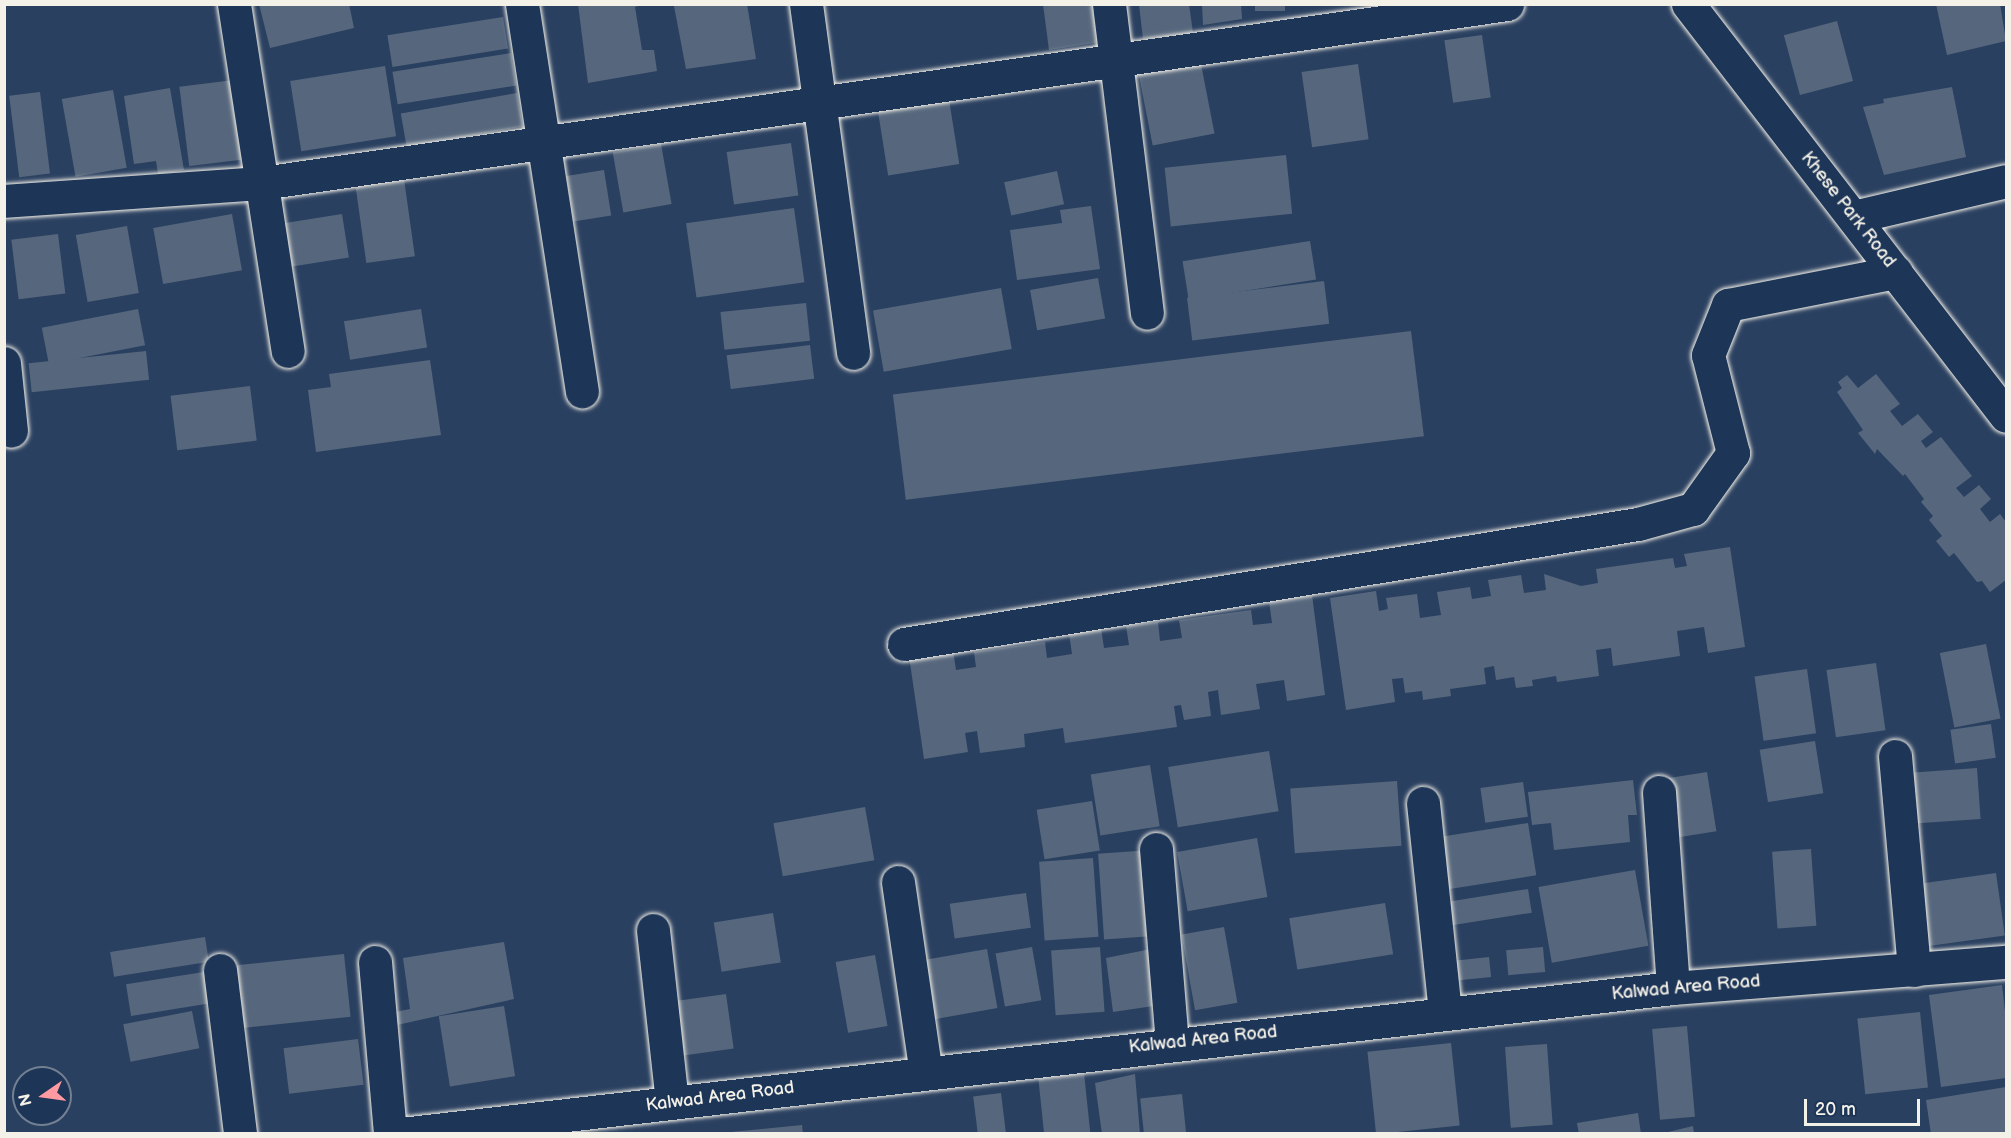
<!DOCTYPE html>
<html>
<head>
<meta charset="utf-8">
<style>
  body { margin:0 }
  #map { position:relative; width:2011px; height:1138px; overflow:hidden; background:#2a4060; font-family:"Balsamiq Sans",sans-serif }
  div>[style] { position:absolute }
  .building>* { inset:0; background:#56677d; transform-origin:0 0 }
  .roads { filter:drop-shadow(0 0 2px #f4f1e8) drop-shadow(0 0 2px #f4f1e8) }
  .minor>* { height:33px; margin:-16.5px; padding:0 16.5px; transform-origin:16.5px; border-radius:16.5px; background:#1d3557 }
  span { translate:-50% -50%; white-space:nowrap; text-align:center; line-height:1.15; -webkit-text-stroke:5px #1d3557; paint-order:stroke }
  .street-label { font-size:18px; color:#f4f1e8 }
  .frame { position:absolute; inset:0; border:6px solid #f4f1e8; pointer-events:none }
  .north { position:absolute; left:12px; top:1066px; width:60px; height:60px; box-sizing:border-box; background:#1d3557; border:2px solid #738091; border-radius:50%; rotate:257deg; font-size:16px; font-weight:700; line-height:24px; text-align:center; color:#f4f1e8 }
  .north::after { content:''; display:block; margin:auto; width:21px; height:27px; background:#ff9aa2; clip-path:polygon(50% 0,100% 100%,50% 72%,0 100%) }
  .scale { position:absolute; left:1804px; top:1099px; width:116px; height:27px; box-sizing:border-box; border:3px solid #f4f1e8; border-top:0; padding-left:8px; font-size:18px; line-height:21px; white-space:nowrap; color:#f4f1e8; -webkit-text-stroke:4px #1d3557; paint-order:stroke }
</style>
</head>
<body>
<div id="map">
  <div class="building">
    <i style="clip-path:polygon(259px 4px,349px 4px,354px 28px,270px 48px)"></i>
    <i style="clip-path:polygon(578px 4px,644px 4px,635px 7px,642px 50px,654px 50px,657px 71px,588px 83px)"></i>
    <i style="clip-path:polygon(682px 4px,747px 4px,756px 59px,686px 69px,674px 6px)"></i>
    <i style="clip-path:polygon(1043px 4px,1103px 4px,1108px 41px,1049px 50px)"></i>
    <i style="clip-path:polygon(1139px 4px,1189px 4px,1193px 33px,1143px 39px)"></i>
    <i style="clip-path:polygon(1202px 4px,1241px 4px,1242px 19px,1203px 25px)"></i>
    <i style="left:1255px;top:4px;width:30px;height:7px"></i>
    <i style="clip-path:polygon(1936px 4px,2000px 4px,2006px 41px,1947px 55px)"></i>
    <i style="left:503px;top:17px;width:32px;height:117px;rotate:81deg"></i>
    <i style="left:1837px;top:21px;width:62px;height:55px;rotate:75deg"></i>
    <i style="left:1482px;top:35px;width:63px;height:38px;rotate:82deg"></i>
    <i style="left:511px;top:53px;width:33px;height:120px;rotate:81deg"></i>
    <i style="left:1200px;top:59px;width:76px;height:63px;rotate:79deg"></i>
    <i style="left:1358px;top:64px;width:76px;height:57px;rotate:82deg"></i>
    <i style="left:385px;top:66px;width:71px;height:96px;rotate:81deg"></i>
    <i style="left:234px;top:80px;width:80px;height:55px;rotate:83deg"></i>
    <i style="clip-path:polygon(1952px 87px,1966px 157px,1884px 175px,1863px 107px,1884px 103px,1883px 99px)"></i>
    <i style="clip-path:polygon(170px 88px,184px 170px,158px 174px,156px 161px,134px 164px,124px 96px)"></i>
    <i style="left:113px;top:90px;width:79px;height:52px;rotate:80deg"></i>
    <i style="left:40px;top:92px;width:82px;height:31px;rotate:83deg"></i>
    <i style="left:517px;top:93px;width:34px;height:118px;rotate:80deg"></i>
    <i style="left:948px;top:93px;width:72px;height:72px;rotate:81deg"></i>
    <i style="left:791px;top:143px;width:53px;height:65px;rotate:82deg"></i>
    <i style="left:661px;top:144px;width:61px;height:49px;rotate:80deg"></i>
    <i style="left:1286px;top:155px;width:59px;height:122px;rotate:84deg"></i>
    <i style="left:604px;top:170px;width:46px;height:38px;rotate:81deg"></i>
    <i style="left:1057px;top:171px;width:34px;height:54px;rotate:78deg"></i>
    <i style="left:404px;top:179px;width:78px;height:49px;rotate:82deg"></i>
    <i style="clip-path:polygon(1091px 206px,1100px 269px,1017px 280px,1010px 230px,1062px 223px,1060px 210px)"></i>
    <i style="left:794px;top:208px;width:75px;height:109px;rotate:82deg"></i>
    <i style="left:232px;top:214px;width:57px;height:80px;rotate:80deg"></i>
    <i style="left:342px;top:214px;width:44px;height:67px;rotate:81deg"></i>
    <i style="left:127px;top:226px;width:68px;height:52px;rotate:80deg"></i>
    <i style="left:58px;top:234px;width:60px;height:47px;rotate:83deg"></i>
    <i style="left:1310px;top:241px;width:39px;height:129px;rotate:81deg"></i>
    <i style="left:1098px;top:278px;width:41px;height:69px;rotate:80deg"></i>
    <i style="left:1324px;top:281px;width:43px;height:138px;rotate:83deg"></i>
    <i style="left:1001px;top:288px;width:62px;height:130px;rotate:80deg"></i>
    <i style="left:806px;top:303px;width:38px;height:86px;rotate:84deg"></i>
    <i style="left:138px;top:309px;width:37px;height:98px;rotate:79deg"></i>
    <i style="left:421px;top:309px;width:39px;height:78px;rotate:81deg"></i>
    <i style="left:1411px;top:331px;width:106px;height:522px;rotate:83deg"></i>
    <i style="left:810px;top:345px;width:34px;height:84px;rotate:83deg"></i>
    <i style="left:146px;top:351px;width:29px;height:118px;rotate:84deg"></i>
    <i style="clip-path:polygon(430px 360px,441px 435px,316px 452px,308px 390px,331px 387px,329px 374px)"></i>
    <i style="clip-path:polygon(1876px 374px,1900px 404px,1890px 411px,1902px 426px,1918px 414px,1933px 432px,1921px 441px,1926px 448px,1941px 437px,1972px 476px,1956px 488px,1964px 497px,1979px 485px,1991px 499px,1980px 509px,1990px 522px,2000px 514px,2006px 522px,2006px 580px,1990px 592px,1982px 581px,1977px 582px,1954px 553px,1949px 557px,1936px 541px,1942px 536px,1929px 520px,1933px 516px,1921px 502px,1924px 499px,1905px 474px,1903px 476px,1877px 449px,1875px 454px,1858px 433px,1863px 430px,1837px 392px,1842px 388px,1838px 382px,1847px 375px,1858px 388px)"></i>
    <i style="left:250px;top:386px;width:55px;height:80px;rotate:83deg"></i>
    <i style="clip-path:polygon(1730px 547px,1745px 647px,1708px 653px,1704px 627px,1677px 631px,1680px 656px,1613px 666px,1611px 648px,1596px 650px,1599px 676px,1557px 682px,1556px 676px,1532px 680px,1533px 686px,1516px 688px,1514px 677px,1496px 680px,1494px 666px,1484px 668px,1486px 684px,1450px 689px,1451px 696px,1423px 700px,1422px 691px,1405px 693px,1403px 678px,1392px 679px,1395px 702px,1346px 710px,1330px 598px,1376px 591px,1379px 611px,1388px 609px,1386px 598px,1417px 594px,1420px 618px,1441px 615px,1437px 592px,1470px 587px,1472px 599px,1491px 596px,1488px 580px,1521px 575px,1524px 593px,1546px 590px,1544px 574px,1581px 586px,1598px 583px,1596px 569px,1673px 558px,1675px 568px,1687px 566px,1684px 554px)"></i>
    <i style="clip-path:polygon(1312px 595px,1325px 695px,1287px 701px,1284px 680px,1256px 684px,1260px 709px,1221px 715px,1218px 690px,1208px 692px,1211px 716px,1184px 720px,1181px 705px,1174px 706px,1177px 727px,1065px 743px,1063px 728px,1024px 734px,1025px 747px,980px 753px,977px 731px,965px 733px,968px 752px,924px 759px,909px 656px,953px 650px,956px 670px,976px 667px,974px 652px,1045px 642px,1047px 658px,1072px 654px,1069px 633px,1101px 628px,1104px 648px,1129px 645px,1126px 626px,1158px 622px,1160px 641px,1182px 638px,1179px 620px,1251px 610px,1253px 625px,1272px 623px,1269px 601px)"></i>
    <i style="left:1986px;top:644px;width:76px;height:47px;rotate:79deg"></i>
    <i style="left:1876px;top:663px;width:68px;height:50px;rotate:82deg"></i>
    <i style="left:1807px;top:669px;width:65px;height:53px;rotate:82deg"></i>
    <i style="left:1991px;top:724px;width:34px;height:41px;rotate:82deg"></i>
    <i style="left:1815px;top:741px;width:53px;height:56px;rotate:81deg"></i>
    <i style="left:1269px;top:751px;width:61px;height:102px;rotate:81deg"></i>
    <i style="left:1150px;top:765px;width:62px;height:60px;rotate:81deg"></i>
    <i style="left:1977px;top:768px;width:51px;height:70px;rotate:86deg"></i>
    <i style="left:1707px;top:772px;width:60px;height:43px;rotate:81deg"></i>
    <i style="clip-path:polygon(1633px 780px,1637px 815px,1628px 815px,1630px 842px,1554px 850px,1551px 823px,1532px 825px,1528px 792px)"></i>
    <i style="left:1397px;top:781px;width:65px;height:107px;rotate:86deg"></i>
    <i style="left:1523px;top:782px;width:35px;height:43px;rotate:82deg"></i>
    <i style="left:1092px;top:801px;width:50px;height:56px;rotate:81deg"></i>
    <i style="left:865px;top:807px;width:54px;height:93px;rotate:80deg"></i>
    <i style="left:1528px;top:823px;width:53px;height:94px;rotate:81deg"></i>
    <i style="left:1257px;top:838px;width:60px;height:81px;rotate:80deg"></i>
    <i style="left:1811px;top:849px;width:77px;height:39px;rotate:86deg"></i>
    <i style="left:1151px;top:850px;width:86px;height:53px;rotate:86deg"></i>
    <i style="left:1093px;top:858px;width:79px;height:54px;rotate:86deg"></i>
    <i style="left:1635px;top:870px;width:77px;height:98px;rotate:80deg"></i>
    <i style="left:1996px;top:873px;width:63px;height:86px;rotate:82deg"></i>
    <i style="left:1528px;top:889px;width:24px;height:84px;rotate:81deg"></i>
    <i style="left:1026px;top:893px;width:35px;height:77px;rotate:82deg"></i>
    <i style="left:1385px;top:903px;width:52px;height:97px;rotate:81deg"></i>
    <i style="left:773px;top:913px;width:50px;height:60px;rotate:81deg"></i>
    <i style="left:1224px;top:927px;width:77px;height:43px;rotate:80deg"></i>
    <i style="left:205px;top:937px;width:25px;height:96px;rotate:81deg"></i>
    <i style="clip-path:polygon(504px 942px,514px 999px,397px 1025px,395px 1012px,410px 1009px,403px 958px)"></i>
    <i style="left:1032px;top:947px;width:54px;height:37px;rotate:80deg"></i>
    <i style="left:1100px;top:947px;width:65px;height:49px;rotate:86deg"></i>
    <i style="left:1543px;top:947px;width:25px;height:37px;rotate:85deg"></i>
    <i style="clip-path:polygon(1156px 948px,1160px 1005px,1113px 1012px,1106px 958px)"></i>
    <i style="left:987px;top:949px;width:60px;height:71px;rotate:80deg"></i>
    <i style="left:344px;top:954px;width:63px;height:111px;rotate:84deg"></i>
    <i style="left:875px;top:955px;width:72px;height:40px;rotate:80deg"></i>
    <i style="left:1489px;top:957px;width:20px;height:42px;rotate:84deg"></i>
    <i style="left:210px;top:971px;width:32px;height:85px;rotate:81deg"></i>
    <i style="clip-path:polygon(2002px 985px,2006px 1020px,2006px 1078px,1941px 1087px,1929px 995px)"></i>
    <i style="left:726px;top:994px;width:55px;height:58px;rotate:82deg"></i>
    <i style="left:504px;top:1006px;width:71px;height:66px;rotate:81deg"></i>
    <i style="left:192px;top:1011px;width:38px;height:70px;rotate:79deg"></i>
    <i style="left:1920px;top:1012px;width:76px;height:63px;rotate:84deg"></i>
    <i style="left:1687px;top:1026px;width:91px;height:35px;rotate:85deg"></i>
    <i style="left:358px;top:1039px;width:46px;height:75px;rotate:83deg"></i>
    <i style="left:1451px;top:1043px;width:83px;height:84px;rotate:84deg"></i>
    <i style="left:1547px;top:1044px;width:81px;height:42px;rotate:86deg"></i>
    <i style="left:1084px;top:1073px;width:61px;height:46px;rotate:84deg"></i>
    <i style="clip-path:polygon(1135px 1074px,1140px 1134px,1102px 1134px,1095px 1083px)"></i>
    <i style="clip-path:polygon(2006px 1087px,2006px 1134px,1931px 1134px,1926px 1100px)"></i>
    <i style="left:1001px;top:1093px;width:41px;height:28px;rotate:83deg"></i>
    <i style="left:1182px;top:1094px;width:40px;height:42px;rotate:84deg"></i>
    <i style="clip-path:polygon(1638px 1113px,1641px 1134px,1579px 1134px,1577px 1123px)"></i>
    <i style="clip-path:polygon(802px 1125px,803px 1134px,731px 1134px,731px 1132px)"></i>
    <i style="clip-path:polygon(1693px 1126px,1694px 1134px,1664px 1134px,1664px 1133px)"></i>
  </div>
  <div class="roads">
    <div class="minor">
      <i style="left:234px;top:4px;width:351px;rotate:81.2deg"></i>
      <i style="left:522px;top:4px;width:392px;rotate:81.2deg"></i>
      <i style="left:806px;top:4px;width:352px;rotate:82.3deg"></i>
      <i style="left:1109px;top:4px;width:311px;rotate:83deg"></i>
      <i style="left:1688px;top:4px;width:520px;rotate:52.34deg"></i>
      <i style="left:4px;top:201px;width:259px;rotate:-4deg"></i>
      <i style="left:262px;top:183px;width:1258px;rotate:-8.18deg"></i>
      <i style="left:1853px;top:217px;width:157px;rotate:-13.2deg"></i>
      <i style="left:4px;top:363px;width:68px;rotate:84.1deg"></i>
      <i style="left:904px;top:644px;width:744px;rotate:-9.29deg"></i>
      <i style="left:1638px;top:524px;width:57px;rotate:-15.3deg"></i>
      <i style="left:1693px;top:509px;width:69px;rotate:-54.5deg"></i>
      <i style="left:1733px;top:453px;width:101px;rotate:-104.3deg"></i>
      <i style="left:1708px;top:355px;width:54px;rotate:-68.2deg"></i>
      <i style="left:1728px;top:305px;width:171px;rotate:-11.1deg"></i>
      <i style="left:1895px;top:756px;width:215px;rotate:84.9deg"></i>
      <i style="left:1659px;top:792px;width:196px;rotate:85.9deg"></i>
      <i style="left:1423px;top:803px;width:212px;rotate:84deg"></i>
      <i style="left:1156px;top:849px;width:195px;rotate:85.3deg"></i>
      <i style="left:898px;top:882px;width:193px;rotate:81.7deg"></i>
      <i style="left:653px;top:930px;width:173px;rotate:83.7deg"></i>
      <i style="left:375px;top:962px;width:173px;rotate:85deg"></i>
      <i style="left:220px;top:970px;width:165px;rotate:83deg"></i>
      <i style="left:401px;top:1134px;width:1280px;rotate:-6.55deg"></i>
      <i style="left:1673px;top:988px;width:334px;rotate:-4.5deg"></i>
    </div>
  </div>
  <div class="street-label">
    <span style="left:1848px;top:210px;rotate:52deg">Khese Park Road</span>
    <span style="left:1686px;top:988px;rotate:-5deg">Kalwad Area Road</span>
    <span style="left:1203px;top:1040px;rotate:-6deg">Kalwad Area Road</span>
    <span style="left:720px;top:1097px;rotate:-7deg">Kalwad Area Road</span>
  </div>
  <div class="frame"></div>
  <div class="north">N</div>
  <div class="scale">20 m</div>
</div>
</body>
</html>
